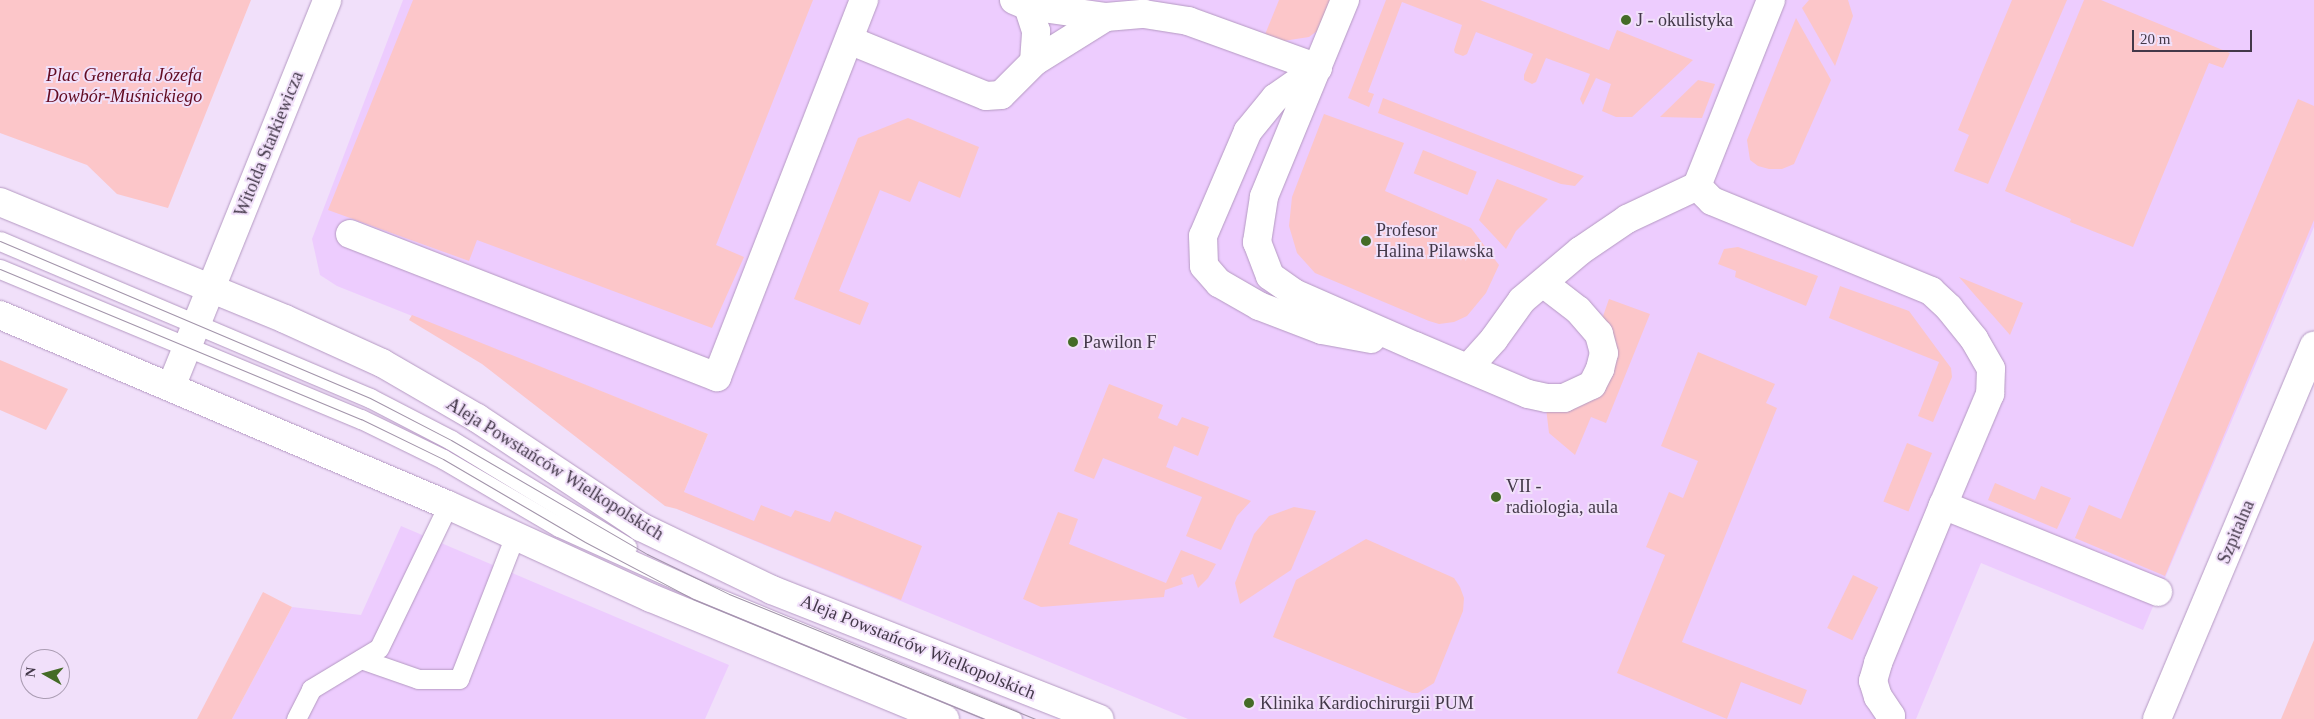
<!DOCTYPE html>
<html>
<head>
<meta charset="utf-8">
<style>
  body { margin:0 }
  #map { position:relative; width:2314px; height:719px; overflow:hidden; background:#f1e0fa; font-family:Georgia,serif }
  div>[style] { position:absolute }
  .built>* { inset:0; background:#edccfe }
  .green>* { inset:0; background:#fcc6c9; transform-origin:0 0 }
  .roads { filter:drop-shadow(0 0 1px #b499c2) drop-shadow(0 0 1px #b499c2) }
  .lane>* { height:19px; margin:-9.5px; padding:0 9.5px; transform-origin:9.5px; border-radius:9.5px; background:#fff }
  .street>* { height:28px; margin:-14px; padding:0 14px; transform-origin:14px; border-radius:14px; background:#fff }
  .secondary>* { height:28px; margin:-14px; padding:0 14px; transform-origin:14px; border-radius:14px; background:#fff }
  .tram>* { height:1px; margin:-0.5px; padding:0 0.5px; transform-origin:0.5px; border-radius:0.5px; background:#a294aa }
  .dots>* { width:14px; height:14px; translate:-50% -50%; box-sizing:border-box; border:2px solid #f1e0fa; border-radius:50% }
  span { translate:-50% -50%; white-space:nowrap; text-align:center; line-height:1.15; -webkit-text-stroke:4px #f1e0fa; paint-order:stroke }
  .poi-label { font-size:18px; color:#433849 }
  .left { translate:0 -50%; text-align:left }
  .park-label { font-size:18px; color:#620a21; font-style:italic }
  .street-label { font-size:18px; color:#433849 }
  .north { position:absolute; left:20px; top:649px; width:50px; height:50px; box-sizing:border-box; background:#f1e0fa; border:1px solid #ab9db3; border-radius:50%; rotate:277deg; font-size:14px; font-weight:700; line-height:20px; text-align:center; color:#433849 }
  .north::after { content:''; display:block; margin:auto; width:18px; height:22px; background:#446b26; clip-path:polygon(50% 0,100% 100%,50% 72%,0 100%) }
  .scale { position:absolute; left:2132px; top:30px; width:120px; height:22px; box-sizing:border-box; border:2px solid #433849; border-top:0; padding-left:6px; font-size:15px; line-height:18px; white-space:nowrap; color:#433849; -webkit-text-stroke:4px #f1e0fa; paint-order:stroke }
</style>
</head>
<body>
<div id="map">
  <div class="built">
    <i style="clip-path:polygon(403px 0,2314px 0,2314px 227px,2143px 630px,1981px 563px,1916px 719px,1188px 719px,677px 509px,708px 434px,337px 286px,320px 275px,312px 239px)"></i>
    <i style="clip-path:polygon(401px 526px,729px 665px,705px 719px,232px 719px,292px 607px,361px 615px)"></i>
  </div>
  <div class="green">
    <i style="clip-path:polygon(0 0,251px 0,168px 208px,117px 194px,87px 165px,0 133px)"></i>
    <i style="clip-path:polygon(413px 0,813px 0,716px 245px,744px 257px,712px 328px,477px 240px,469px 261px,328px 210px)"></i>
    <i style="clip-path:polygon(1279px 0,1334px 0,1324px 25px,1317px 31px,1309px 37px,1283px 41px,1264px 37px)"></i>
    <i style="clip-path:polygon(1386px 0,1480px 0,1609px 50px,1617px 30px,1693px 60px,1632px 117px,1616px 117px,1602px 111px,1611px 84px,1596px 78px,1583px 105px,1580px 99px,1590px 74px,1546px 58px,1536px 82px,1532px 84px,1524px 80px,1524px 75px,1533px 54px,1476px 32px,1467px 54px,1463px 56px,1455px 53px,1454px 50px,1462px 25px,1402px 2px,1368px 92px,1374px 94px,1369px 107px,1348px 98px)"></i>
    <i style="clip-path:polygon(1809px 0,1848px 0,1853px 16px,1835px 66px,1802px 8px)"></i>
    <i style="clip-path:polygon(2012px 0,2067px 0,1988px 184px,1954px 171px,1969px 135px,1958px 130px)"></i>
    <i style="clip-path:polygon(2084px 0,2101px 0,2230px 53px,2223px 68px,2209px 63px,2133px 247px,2070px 222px,2071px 219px,2005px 191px)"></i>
    <i style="clip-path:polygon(1796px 18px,1831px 80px,1794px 164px,1782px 169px,1769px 169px,1758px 166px,1750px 160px,1747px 140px)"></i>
    <i style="clip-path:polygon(1698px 80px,1715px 84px,1702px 118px,1660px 117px)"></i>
    <i style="clip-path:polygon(1383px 98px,1578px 174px,1584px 176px,1575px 186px,1561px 184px,1378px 113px)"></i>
    <i style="clip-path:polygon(2298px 99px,2314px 106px,2314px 220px,2165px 576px,2075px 538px,2089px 505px,2121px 519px)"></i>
    <i style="clip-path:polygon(1324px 114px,1404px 143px,1385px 191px,1471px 228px,1499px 265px,1486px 293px,1467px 316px,1454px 322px,1439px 324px,1429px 321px,1315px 273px,1297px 253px,1289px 226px,1292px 197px)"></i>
    <i style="clip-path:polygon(908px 118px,979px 147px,960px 198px,919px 181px,910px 202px,880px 190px,839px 291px,869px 303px,860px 325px,794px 299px,858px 138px)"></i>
    <i style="left:1423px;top:150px;width:58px;height:25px;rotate:22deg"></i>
    <i style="clip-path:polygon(1497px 179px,1548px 199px,1516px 231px,1506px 249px,1479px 220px)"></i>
    <i style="clip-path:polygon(1738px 247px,1818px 276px,1806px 306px,1735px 277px,1736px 271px,1718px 264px,1724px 249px)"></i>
    <i style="clip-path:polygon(1959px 277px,2023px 303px,2010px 335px)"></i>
    <i style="clip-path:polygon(1840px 286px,1909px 311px,1951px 368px,1952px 377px,1933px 422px,1918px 416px,1939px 362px,1829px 318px)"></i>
    <i style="clip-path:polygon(1609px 299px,1650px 314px,1606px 423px,1591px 417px,1575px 455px,1549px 433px,1546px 408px,1583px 404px,1595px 397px,1602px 319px)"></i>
    <i style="clip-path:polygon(412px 315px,708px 434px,684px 492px,754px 521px,761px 505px,791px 517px,795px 510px,830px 522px,835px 511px,922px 546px,901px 600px,677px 509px,665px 506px,482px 364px,409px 320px)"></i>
    <i style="clip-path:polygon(1698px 352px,1775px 384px,1766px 403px,1777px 408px,1682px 642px,1807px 690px,1801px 705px,1741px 682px,1727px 719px,1617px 673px,1665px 555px,1646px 547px,1669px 492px,1683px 498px,1698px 461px,1661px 446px)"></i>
    <i style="clip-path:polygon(0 360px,68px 389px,46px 430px,0 410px)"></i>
    <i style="clip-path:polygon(1109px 384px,1163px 405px,1158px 418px,1177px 426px,1182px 417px,1209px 427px,1198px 456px,1174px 446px,1166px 467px,1251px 501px,1237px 516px,1221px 550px,1186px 536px,1202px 497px,1103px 458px,1094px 479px,1074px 471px)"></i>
    <i style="left:1907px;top:443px;width:27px;height:63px;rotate:22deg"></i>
    <i style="clip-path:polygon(1995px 483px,2035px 500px,2041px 486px,2071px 498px,2057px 529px,1988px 500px)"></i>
    <i style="clip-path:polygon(1294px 507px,1316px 511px,1291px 570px,1240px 604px,1235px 583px,1254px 534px,1269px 516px)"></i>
    <i style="clip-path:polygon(1058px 512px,1078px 519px,1069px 544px,1166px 583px,1181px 550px,1216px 564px,1208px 578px,1198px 588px,1193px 574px,1181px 578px,1183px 584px,1165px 590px,1164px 597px,1041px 607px,1023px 599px)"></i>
    <i style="clip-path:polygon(1366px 539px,1454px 578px,1460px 587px,1464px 598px,1463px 611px,1434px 683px,1418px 693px,1412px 693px,1273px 637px,1296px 580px)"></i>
    <i style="left:1853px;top:575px;width:28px;height:59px;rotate:26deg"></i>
    <i style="clip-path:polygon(263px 592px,292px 607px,232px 719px,197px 719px)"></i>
    <i style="clip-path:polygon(2314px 640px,2314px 719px,2281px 719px)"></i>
  </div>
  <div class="roads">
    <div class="lane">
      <i style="left:0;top:241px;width:402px;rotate:23deg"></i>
      <i style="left:370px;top:398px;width:91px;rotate:27.4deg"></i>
      <i style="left:451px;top:440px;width:206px;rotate:31.3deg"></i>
      <i style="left:0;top:269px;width:391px;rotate:22.6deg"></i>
      <i style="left:361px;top:419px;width:91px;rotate:26deg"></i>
      <i style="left:443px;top:459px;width:134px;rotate:30.4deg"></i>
      <i style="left:559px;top:527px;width:150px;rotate:24.3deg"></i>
      <i style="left:696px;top:589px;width:342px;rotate:22.4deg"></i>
      <i style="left:361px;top:659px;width:60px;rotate:19.3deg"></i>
      <i style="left:418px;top:679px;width:41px"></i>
      <i style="left:459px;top:679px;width:155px;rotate:-68.7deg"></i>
      <i style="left:296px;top:719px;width:34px;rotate:-63deg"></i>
      <i style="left:311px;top:689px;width:79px;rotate:-31.1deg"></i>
      <i style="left:379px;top:648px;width:159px;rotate:-64.2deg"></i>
    </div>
    <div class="street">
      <i style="left:1014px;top:0;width:15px;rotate:23deg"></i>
      <i style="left:1028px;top:6px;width:79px;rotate:8deg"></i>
      <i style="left:1106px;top:17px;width:38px;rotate:-5deg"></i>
      <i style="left:1144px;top:14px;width:45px;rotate:9deg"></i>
      <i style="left:1188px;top:21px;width:138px;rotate:19.9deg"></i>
      <i style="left:1345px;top:0;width:213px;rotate:112.4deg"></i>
      <i style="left:1264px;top:197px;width:46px;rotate:98.8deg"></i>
      <i style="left:1257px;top:242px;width:36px;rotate:69deg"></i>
      <i style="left:1270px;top:276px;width:29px;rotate:35deg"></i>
      <i style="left:1294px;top:293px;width:132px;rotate:23.7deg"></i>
      <i style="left:1415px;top:346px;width:123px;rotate:23deg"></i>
      <i style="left:1528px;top:394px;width:19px;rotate:12deg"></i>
      <i style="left:1547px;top:398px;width:17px"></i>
      <i style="left:1564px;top:398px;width:31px;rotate:-25deg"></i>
      <i style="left:1592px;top:385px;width:18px;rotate:-63deg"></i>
      <i style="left:1600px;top:369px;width:16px;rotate:-76deg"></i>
      <i style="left:1604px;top:353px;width:20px;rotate:-105deg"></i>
      <i style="left:1599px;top:334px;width:32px;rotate:-131deg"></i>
      <i style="left:1578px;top:310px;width:44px;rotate:-142.4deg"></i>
      <i style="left:849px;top:40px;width:148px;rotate:22.2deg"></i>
      <i style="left:986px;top:96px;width:15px;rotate:-4deg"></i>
      <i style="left:1001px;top:95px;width:47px;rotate:-45deg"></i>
      <i style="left:1034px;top:62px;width:31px;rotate:-86deg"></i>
      <i style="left:1036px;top:31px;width:26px;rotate:-108deg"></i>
      <i style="left:1034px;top:62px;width:85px;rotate:-32deg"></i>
      <i style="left:1318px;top:68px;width:52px;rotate:145.1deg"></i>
      <i style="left:1275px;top:98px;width:43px;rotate:129.3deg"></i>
      <i style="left:1248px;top:131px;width:114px;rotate:113.2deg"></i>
      <i style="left:1203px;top:236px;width:30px;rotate:88deg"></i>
      <i style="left:1204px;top:266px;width:23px;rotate:49deg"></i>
      <i style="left:1219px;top:283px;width:46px;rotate:29.9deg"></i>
      <i style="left:1259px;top:306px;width:67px;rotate:20.9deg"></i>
      <i style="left:1322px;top:330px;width:50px;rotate:10.4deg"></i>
      <i style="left:1697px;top:186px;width:21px;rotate:45deg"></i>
      <i style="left:1712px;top:201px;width:237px;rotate:22.3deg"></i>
      <i style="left:1931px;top:291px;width:25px;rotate:43deg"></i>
      <i style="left:1949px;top:308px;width:40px;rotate:51deg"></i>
      <i style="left:1974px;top:339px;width:34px;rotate:60deg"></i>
      <i style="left:1991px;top:369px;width:25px;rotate:92deg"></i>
      <i style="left:1990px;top:394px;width:121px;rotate:112.9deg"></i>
      <i style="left:1943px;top:505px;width:232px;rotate:22deg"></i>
      <i style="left:350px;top:234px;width:394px;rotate:21.3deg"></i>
      <i style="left:717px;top:377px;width:405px;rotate:-68.7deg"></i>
      <i style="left:1468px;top:368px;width:39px;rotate:-48deg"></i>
      <i style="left:1494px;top:339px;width:48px;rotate:-54.3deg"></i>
      <i style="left:1522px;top:300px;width:76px;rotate:-40.2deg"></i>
      <i style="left:1580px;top:251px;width:57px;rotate:-34.2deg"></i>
      <i style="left:1627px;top:219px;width:77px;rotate:-25.2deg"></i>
      <i style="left:1697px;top:186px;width:200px;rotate:-68.3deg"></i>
      <i style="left:1890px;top:719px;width:3px;rotate:-72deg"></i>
      <i style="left:1891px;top:716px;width:23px;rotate:-124deg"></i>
      <i style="left:1878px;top:697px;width:17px;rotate:-107deg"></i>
      <i style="left:1873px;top:681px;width:19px;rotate:-74deg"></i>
      <i style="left:1878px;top:663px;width:171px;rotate:-67.6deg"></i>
      <i style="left:2157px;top:719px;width:405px;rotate:-67.2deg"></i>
    </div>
    <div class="secondary">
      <i style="left:0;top:202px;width:308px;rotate:22.3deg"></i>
      <i style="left:285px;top:319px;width:107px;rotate:24.4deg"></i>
      <i style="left:382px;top:363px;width:110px;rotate:30.1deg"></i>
      <i style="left:477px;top:418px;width:197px;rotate:33.6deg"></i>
      <i style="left:641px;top:527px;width:145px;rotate:25.7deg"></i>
      <i style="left:772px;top:590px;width:352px;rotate:21.5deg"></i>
      <i style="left:0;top:315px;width:487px;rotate:23deg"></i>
      <i style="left:448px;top:505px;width:223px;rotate:24.6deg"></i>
      <i style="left:651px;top:598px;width:318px;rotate:22.4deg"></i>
      <i style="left:171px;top:387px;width:417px;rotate:-68deg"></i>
    </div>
  </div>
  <div class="tram">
    <i style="left:0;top:241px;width:402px;rotate:23deg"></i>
    <i style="left:370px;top:398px;width:91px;rotate:27.4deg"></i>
    <i style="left:451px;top:440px;width:227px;rotate:30.2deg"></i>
    <i style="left:647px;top:554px;width:91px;rotate:26deg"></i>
    <i style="left:729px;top:594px;width:331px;rotate:22.2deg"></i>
    <i style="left:0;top:269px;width:391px;rotate:22.6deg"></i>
    <i style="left:361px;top:419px;width:91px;rotate:26deg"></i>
    <i style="left:443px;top:459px;width:164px;rotate:30.3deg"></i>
    <i style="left:585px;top:542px;width:122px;rotate:27.8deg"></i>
    <i style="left:693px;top:599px;width:315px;rotate:22.4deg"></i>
  </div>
  <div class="dots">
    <i style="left:1626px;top:20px;background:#446b26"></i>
    <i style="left:1366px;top:241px;background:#446b26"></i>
    <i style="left:1073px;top:342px;background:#446b26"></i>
    <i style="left:1496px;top:497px;background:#446b26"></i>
    <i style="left:1249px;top:703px;background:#446b26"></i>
  </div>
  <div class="poi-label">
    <span class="left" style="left:1636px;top:20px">J - okulistyka</span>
    <span class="left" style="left:1376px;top:241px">Profesor<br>Halina Pilawska</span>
    <span class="left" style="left:1083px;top:342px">Pawilon F</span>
    <span class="left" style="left:1506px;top:497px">VII -<br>radiologia, aula</span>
    <span class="left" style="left:1260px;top:703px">Klinika Kardiochirurgii PUM</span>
  </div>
  <div class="park-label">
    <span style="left:124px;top:86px">Plac Generała Józefa<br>Dowbór-Muśnickiego</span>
  </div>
  <div class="street-label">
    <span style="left:269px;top:144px;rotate:-68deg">Witolda Starkiewicza</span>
    <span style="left:555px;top:469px;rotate:32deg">Aleja Powstańców Wielkopolskich</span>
    <span style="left:2236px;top:532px;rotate:-67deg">Szpitalna</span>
    <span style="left:918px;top:647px;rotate:22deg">Aleja Powstańców Wielkopolskich</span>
  </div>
  <div class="north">N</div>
  <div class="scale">20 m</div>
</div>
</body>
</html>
